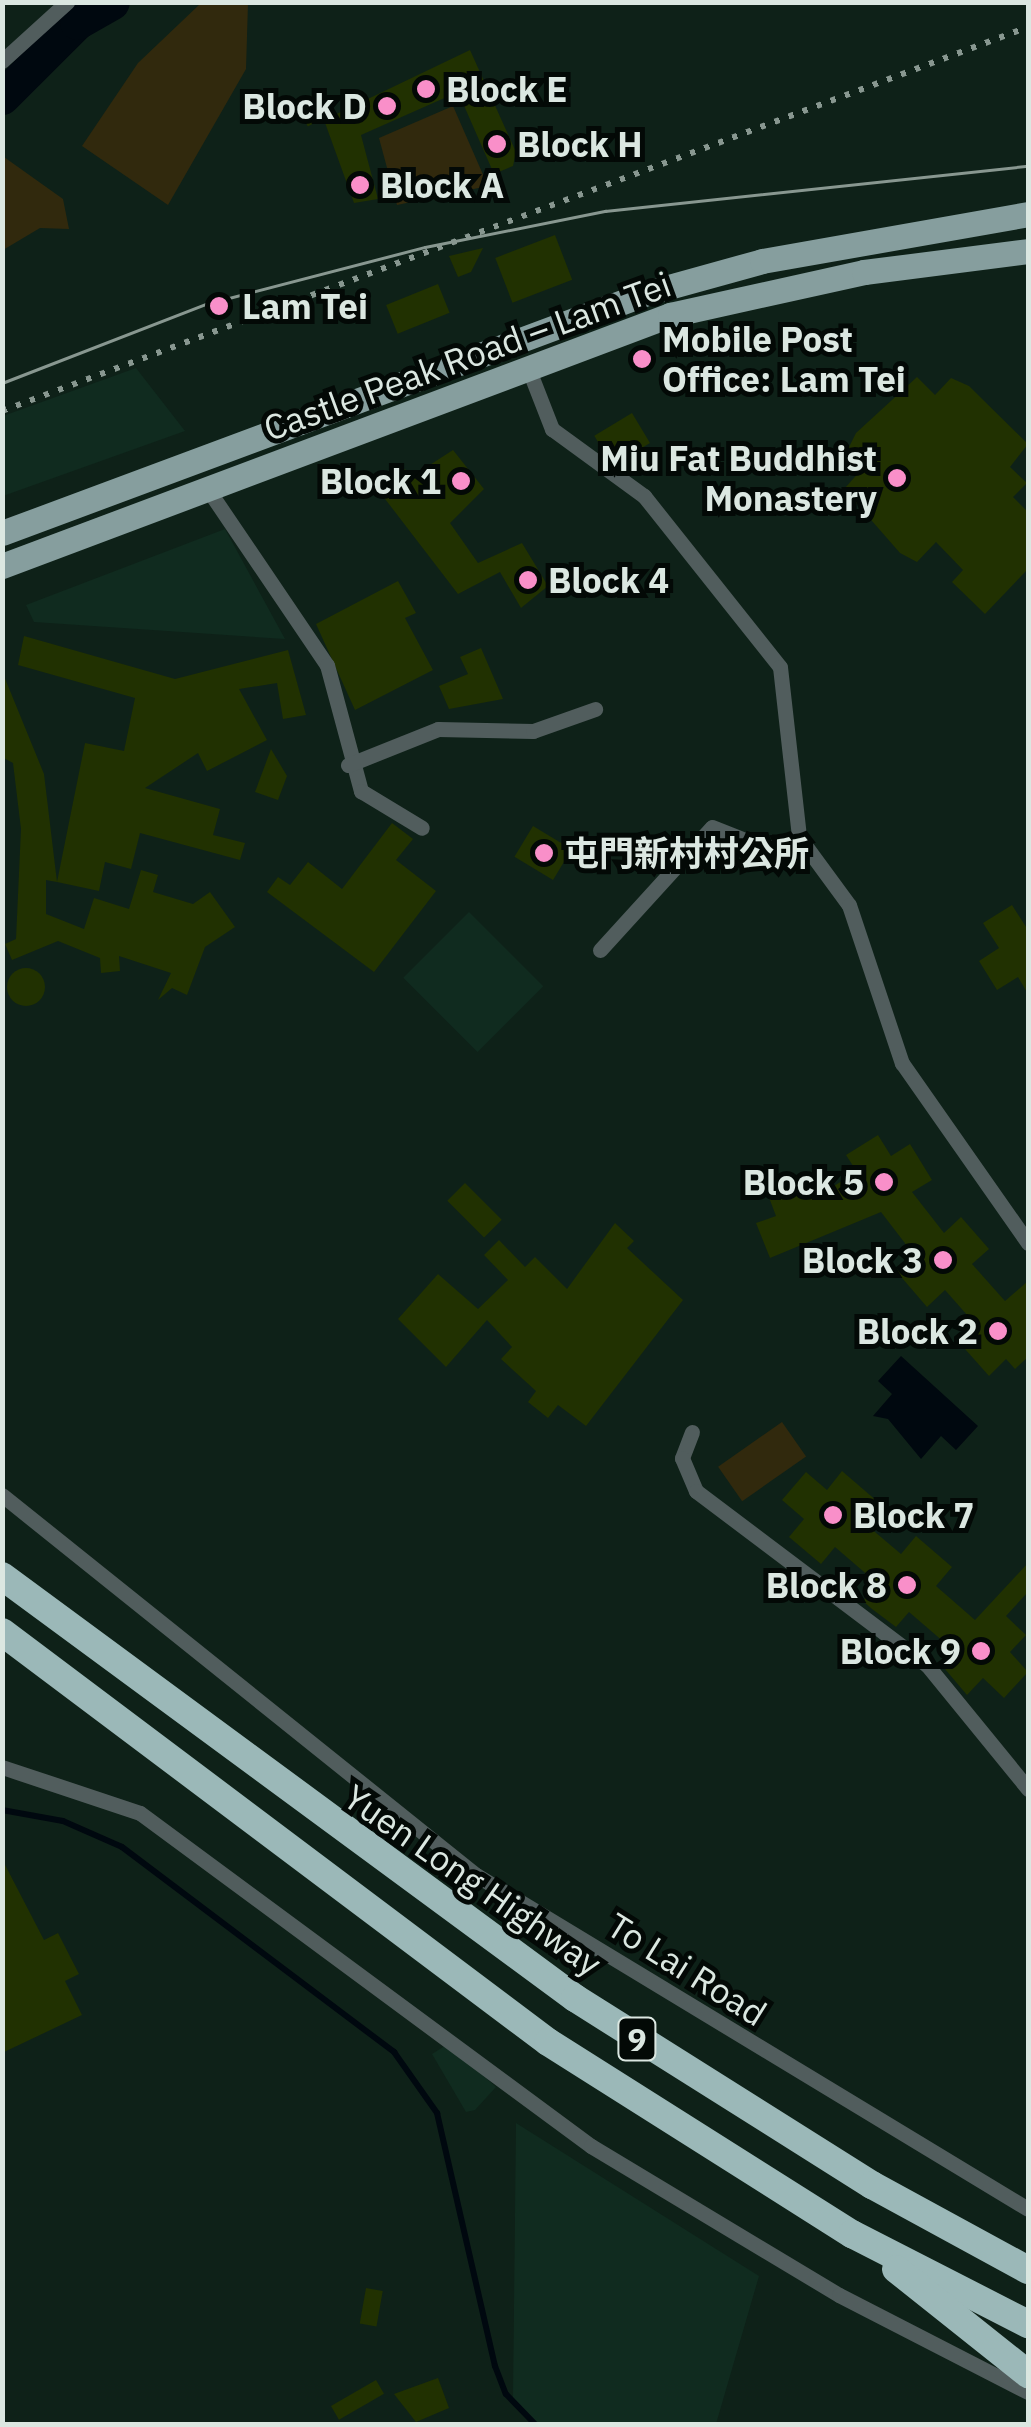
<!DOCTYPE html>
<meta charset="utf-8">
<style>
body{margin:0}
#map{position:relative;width:1031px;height:2427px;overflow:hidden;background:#0e2118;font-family:"IBM Plex Sans","Noto Sans TC",sans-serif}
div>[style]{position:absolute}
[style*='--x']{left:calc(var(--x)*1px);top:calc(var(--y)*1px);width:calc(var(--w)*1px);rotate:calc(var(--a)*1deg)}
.built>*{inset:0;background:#102b1f;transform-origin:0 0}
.green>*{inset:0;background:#31290d;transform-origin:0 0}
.water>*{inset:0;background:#00080f}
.stream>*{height:6px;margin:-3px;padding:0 3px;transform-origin:3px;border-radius:3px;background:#00080f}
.river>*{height:35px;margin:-17.5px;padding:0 17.5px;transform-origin:17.5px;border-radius:17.5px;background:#00080f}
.building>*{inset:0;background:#213101;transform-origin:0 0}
.round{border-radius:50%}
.minor>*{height:15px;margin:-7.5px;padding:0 7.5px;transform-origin:7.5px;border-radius:7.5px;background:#515d5d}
.primary>*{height:25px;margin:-12.5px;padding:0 12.5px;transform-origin:12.5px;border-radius:12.5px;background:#869e9e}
.motorway>*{height:28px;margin:-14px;padding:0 14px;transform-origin:14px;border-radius:14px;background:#9bb8b8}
.tram>*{height:2.5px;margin:-1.25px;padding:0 1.25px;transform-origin:1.25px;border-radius:1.25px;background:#889790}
.rail>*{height:6px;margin-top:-3px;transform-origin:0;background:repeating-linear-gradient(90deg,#889790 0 5px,transparent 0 15px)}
.dots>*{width:28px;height:28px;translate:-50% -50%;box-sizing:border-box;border:5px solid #030906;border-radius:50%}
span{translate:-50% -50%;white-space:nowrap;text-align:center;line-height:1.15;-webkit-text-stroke:10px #030906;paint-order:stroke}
.shield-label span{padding:2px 8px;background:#030906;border:2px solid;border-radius:8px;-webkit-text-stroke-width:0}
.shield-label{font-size:32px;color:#dbe7e1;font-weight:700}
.poi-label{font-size:35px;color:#dbe7e1;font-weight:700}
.left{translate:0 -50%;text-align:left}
.right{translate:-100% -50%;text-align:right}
.street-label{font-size:35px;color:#dbe7e1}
.frame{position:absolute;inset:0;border:5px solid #dbe7e1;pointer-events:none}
</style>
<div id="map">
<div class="built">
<i style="clip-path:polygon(136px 368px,185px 431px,3px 496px,3px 416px)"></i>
<i style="clip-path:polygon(225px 529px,285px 639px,34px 622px,26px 605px)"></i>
<i style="left:469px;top:912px;width:105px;height:93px;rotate:45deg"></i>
<i style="clip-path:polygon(448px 2044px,496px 2087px,475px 2110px,466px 2112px,432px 2054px)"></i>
<i style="clip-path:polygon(516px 2123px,759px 2276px,716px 2424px,536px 2424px,513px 2399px)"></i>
</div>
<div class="green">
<i style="clip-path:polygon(248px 3px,246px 69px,168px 205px,82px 146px,138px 63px,200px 4px)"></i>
<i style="clip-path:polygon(453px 106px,488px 186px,397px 205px,379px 138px)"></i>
<i style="clip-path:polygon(4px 157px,63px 199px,69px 229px,40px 228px,3px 250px)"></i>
<i style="left:782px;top:1422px;width:42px;height:78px;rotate:55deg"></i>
</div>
<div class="water">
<i style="clip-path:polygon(901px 1356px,978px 1426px,956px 1450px,941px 1436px,921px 1459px,888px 1419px,873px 1416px,892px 1394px,878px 1381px)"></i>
</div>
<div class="stream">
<i style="--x:2;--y:1810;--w:62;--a:10.2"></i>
<i style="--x:63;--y:1821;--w:64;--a:23.8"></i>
<i style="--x:122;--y:1847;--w:341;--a:37"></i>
<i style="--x:394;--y:2052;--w:75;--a:54.8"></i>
<i style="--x:437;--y:2113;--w:260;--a:77.1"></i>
<i style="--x:495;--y:2366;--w:30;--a:69"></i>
<i style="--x:506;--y:2394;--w:42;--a:46"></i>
</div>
<div class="river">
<i style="--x:2;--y:97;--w:106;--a:-45"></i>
<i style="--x:77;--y:22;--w:40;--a:-29.7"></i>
</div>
<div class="building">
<i style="clip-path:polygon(470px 50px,516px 152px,513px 166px,494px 174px,458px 92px,361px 135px,378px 199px,354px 203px,324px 120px)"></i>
<i style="left:322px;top:90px;width:25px;height:30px;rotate:61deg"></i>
<i style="left:555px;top:235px;width:48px;height:64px;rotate:69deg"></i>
<i style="clip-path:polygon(483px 248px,471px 272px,458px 277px,449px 256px)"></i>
<i style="left:438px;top:284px;width:31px;height:56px;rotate:68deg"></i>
<i style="clip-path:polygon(917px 377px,935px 395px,951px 378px,969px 386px,1028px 444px,1010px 467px,1027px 483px,1013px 497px,1028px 512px,1028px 569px,985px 614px,952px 582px,963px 570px,936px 542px,917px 562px,900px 553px,844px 489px,862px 469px,846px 453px,856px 433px)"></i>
<i style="left:632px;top:413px;width:35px;height:44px;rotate:59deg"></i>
<i style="clip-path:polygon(453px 450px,484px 489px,450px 523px,478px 563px,522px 543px,548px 586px,521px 608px,500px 572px,458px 594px,382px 495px,405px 469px,411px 477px)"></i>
<i style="clip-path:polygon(398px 581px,416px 613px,405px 618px,433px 670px,355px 710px,316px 624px)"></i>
<i style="clip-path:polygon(24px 636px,175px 679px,288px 650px,306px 715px,283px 719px,277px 683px,239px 689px,267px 740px,207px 771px,198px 753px,145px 788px,220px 809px,213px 835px,245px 843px,240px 860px,140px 833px,131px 869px,105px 862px,99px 891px,57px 882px,85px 743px,124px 751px,135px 698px,18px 665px)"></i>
<i style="clip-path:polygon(481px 648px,503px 699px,449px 709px,439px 686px,468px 674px,460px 657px)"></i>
<i style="clip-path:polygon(4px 676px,44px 774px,57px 882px,46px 880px,46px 914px,84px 929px,94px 898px,129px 909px,141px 870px,158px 875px,153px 892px,193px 904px,210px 892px,235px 927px,205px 947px,187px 995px,172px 988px,158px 1000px,171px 973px,119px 956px,120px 971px,101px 973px,100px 958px,58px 941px,12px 960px,5px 944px,16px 939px,21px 829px,13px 763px,2px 757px)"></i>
<i style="clip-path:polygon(271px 749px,287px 776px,278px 800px,255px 792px)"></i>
<i style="clip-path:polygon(392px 823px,413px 839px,396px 860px,436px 891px,374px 972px,267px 892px,278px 877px,290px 885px,308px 862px,342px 889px)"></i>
<i style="left:533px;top:826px;width:45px;height:36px;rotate:31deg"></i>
<i style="clip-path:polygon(1012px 905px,1028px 930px,1028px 994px,1018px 977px,997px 990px,979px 961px,999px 948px,983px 923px)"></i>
<i class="round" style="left:7px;top:968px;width:38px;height:38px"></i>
<i style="clip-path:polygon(878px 1135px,891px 1156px,910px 1144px,932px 1180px,912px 1192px,944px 1233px,961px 1217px,989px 1249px,972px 1264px,1005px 1301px,1028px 1281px,1028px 1357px,1015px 1369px,1006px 1359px,989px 1376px,957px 1340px,975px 1324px,945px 1290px,927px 1307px,896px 1271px,914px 1255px,881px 1212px,770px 1258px,756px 1223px,776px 1216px,768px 1195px,807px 1179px,814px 1198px,857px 1172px,846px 1155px)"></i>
<i style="left:465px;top:1183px;width:52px;height:25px;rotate:45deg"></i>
<i style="clip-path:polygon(615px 1223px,634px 1241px,627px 1248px,683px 1300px,586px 1426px,558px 1405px,548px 1418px,528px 1402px,536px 1391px,501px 1359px,512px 1347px,487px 1320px,446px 1367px,398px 1319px,438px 1274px,478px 1309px,508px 1280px,484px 1255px,499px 1240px,525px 1267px,535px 1257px,567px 1289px)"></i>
<i style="clip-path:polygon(842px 1471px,878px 1502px,862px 1521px,901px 1554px,916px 1536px,952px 1567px,936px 1586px,975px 1620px,1028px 1563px,1028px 1592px,1006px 1616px,1026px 1635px,1010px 1652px,1028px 1672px,1004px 1698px,983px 1678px,967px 1695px,939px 1662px,952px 1649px,909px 1612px,896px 1627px,872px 1609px,863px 1601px,878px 1584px,835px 1547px,821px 1564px,789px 1537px,804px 1519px,782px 1500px,806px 1472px,827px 1490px)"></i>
<i style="clip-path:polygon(2px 1859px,44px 1940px,58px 1933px,79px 1974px,65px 1981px,82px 2015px,2px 2053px)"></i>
<i style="left:366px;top:2288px;width:17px;height:36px;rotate:10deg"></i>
<i style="clip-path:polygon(438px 2378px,449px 2408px,416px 2422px,394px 2394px)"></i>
<i style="left:376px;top:2380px;width:16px;height:52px;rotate:60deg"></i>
</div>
<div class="minor">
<i style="--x:2;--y:61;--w:88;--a:-42.2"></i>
<i style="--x:527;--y:365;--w:69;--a:68.7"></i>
<i style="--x:552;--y:429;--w:114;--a:36.1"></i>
<i style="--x:644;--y:496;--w:218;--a:51.5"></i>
<i style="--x:780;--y:667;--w:171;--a:83.6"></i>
<i style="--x:799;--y:837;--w:84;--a:53.7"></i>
<i style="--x:849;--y:905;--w:167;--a:71.5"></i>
<i style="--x:902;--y:1063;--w:220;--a:55"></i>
<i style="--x:209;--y:491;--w:210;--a:55.9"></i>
<i style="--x:327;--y:665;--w:131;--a:74.9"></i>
<i style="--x:361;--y:791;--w:71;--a:31.2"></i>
<i style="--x:348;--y:765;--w:97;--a:-21.8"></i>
<i style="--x:438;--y:729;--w:95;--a:1.2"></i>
<i style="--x:533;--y:731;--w:66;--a:-19.5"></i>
<i style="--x:600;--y:950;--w:166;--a:-47.7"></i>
<i style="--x:712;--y:827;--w:60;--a:21.4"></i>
<i style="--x:768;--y:849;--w:33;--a:-21"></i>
<i style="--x:692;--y:1432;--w:28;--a:111"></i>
<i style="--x:682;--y:1458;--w:36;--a:67"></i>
<i style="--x:696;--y:1491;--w:289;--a:37"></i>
<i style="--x:927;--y:1665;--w:160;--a:50.8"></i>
<i style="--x:2;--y:1495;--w:608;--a:38.72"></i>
<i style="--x:476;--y:1875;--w:645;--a:31.18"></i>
<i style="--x:2;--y:1767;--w:145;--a:18.4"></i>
<i style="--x:140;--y:1813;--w:561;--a:36.44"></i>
<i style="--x:591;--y:2146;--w:289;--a:31"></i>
<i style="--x:839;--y:2295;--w:212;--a:27.2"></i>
</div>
<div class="primary">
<i style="--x:2;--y:533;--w:688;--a:-20.41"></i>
<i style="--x:647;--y:293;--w:119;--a:-15.5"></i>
<i style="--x:762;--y:261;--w:270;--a:-10"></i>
<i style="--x:2;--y:566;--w:714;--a:-20.59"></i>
<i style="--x:670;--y:315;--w:199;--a:-12.5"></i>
<i style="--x:864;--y:272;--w:165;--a:-7.3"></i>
</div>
<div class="motorway">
<i style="--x:2;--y:1576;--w:712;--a:36.37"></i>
<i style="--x:575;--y:1998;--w:351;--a:32.2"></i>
<i style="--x:872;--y:2185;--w:178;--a:28.6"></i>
<i style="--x:2;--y:1632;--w:683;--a:36.9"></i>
<i style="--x:548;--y:2042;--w:360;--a:32.3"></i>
<i style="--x:852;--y:2234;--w:198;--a:27.1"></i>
<i style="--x:896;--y:2269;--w:169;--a:38.5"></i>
</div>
<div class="tram">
<i style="--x:2;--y:383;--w:219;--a:-21.2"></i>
<i style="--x:206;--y:304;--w:226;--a:-14.6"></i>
<i style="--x:425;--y:247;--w:184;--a:-11.3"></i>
<i style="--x:605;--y:211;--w:425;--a:-6.1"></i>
</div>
<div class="rail">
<i style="--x:2;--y:411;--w:1096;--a:-20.52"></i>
</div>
<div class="dots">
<i style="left:426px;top:89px;background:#f98fc9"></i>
<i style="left:387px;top:106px;background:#f98fc9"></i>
<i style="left:497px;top:144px;background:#f98fc9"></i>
<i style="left:360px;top:185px;background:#f98fc9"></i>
<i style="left:219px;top:306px;background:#f98fc9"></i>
<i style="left:642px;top:359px;background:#f98fc9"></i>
<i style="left:897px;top:478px;background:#f98fc9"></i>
<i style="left:461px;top:481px;background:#f98fc9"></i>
<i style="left:528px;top:580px;background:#f98fc9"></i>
<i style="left:544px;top:853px;background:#f98fc9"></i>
<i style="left:884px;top:1182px;background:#f98fc9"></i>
<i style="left:943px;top:1260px;background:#f98fc9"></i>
<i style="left:998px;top:1331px;background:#f98fc9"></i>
<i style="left:833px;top:1515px;background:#f98fc9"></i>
<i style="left:907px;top:1585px;background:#f98fc9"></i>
<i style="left:981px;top:1651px;background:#f98fc9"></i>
</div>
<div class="shield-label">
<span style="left:637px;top:2039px">9</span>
</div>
<div class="poi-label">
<span class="left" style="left:446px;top:89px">Block E</span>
<span class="right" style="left:367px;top:106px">Block D</span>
<span class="left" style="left:517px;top:144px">Block H</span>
<span class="left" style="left:380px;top:185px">Block A</span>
<span class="left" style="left:242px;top:306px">Lam Tei</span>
<span class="left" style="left:662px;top:359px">Mobile Post<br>Office: Lam Tei</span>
<span class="right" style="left:877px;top:478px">Miu Fat Buddhist<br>Monastery</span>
<span class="right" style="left:441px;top:481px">Block 1</span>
<span class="left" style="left:548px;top:580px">Block 4</span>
<span class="left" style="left:564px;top:853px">屯門新村村公所</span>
<span class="right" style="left:864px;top:1182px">Block 5</span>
<span class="right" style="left:923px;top:1260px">Block 3</span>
<span class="right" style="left:978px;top:1331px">Block 2</span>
<span class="left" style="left:853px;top:1515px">Block 7</span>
<span class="right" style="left:887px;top:1585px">Block 8</span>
<span class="right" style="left:961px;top:1651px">Block 9</span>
</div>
<div class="street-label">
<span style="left:467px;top:356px;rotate:-20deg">Castle Peak Road – Lam Tei</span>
<span style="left:473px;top:1880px;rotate:35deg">Yuen Long Highway</span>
<span style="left:687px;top:1969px;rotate:32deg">To Lai Road</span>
</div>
<div class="frame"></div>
</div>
